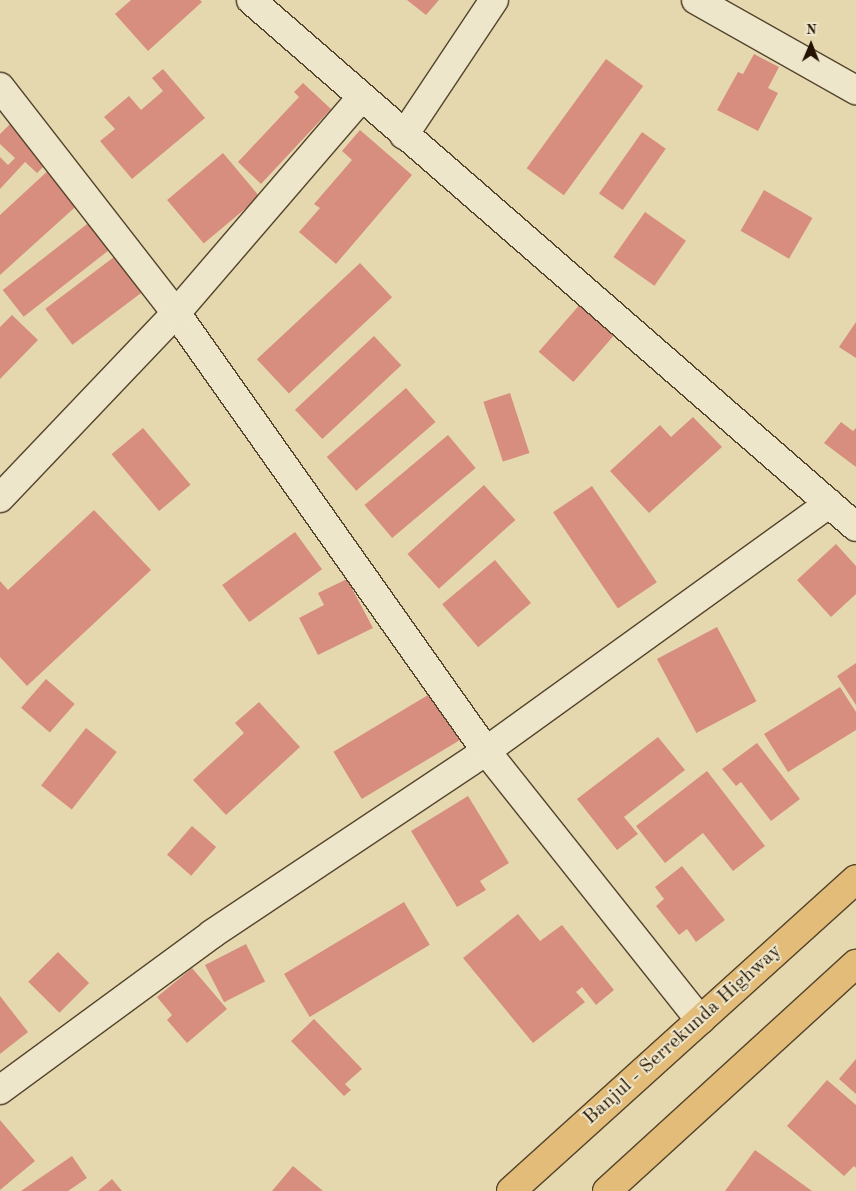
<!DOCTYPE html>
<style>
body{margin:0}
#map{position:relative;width:856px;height:1191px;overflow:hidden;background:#e5d8af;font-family:"Old Standard TT",serif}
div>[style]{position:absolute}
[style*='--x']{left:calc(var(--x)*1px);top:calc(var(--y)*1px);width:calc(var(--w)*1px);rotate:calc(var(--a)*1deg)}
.building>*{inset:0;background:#d78e7e;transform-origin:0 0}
.roads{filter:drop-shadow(1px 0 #54442c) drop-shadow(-1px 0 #54442c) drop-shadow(0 1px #54442c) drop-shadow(0 -1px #54442c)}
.street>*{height:28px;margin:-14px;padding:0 14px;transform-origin:14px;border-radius:14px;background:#eee6cb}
.secondary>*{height:28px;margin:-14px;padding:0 14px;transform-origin:14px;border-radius:14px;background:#eee6cb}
.highway>*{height:28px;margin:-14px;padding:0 14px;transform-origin:14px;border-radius:14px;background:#e2bc78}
span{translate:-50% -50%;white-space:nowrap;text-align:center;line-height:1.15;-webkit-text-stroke:4px #eee6cb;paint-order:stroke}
.street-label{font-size:20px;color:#241301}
.north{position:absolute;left:786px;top:20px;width:50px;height:50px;-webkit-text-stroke:4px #eee6cb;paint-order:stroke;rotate:1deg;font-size:14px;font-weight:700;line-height:20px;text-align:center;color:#241301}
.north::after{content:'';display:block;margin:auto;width:18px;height:22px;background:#241301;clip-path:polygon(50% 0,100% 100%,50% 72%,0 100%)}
</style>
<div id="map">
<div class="building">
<i style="clip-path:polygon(131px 0,200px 0,202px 2px,148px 51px,115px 14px)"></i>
<i style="clip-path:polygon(407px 0,439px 0,426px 15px)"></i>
<i style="clip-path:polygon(754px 54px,779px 67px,768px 88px,778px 93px,758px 131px,717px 110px,738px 72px,743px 74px)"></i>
<i style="left:606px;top:59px;width:46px;height:135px;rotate:36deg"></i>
<i style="clip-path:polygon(163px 69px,205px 118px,132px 179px,100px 141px,115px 129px,104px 117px,129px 96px,141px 110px,163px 91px,152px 78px)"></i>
<i style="clip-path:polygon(303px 83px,331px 109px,261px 184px,238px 162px,299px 97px,294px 92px)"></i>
<i style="clip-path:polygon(10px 124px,49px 161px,37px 173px,25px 162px,0 189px,0 157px,8px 165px,15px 158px,0 144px,0 134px)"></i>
<i style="clip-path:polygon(360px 130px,412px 175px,336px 264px,299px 232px,320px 208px,314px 204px,352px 160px,342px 151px)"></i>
<i style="left:642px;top:132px;width:29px;height:75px;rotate:35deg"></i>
<i style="left:223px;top:153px;width:57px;height:73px;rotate:50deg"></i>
<i style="clip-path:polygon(52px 167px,83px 200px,0 275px,0 215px)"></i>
<i style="left:764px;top:190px;width:56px;height:47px;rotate:30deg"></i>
<i style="left:645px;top:212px;width:50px;height:55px;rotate:35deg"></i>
<i style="left:91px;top:221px;width:34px;height:112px;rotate:52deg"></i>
<i style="left:122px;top:251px;width:45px;height:96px;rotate:53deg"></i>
<i style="left:360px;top:263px;width:47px;height:141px;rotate:47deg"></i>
<i style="left:582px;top:302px;width:46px;height:66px;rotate:41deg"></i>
<i style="clip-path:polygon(12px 315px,38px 340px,0 379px,0 327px)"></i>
<i style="clip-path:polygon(856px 322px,856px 358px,839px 347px)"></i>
<i style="left:374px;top:336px;width:40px;height:108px;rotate:47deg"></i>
<i style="left:406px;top:388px;width:45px;height:105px;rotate:49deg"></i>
<i style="left:510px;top:393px;width:63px;height:28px;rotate:72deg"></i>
<i style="clip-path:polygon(693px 417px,722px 447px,649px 513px,610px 471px,660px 425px,671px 437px)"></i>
<i style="clip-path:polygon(841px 422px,853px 431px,856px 428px,856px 467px,824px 443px)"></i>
<i style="left:143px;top:428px;width:74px;height:41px;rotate:50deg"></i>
<i style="left:448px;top:435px;width:43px;height:109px;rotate:50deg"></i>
<i style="left:484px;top:485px;width:47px;height:103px;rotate:48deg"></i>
<i style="left:592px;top:486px;width:116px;height:47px;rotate:56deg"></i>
<i style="clip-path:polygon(94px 510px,151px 570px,27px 686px,0 657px,0 581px,8px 590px)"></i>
<i style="left:295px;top:532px;width:46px;height:90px;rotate:54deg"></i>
<i style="clip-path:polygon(836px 544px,856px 566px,856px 594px,831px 617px,797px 580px)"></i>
<i style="left:495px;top:560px;width:56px;height:69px;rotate:50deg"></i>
<i style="clip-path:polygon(347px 579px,373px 628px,318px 655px,299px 618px,324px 605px,318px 593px)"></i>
<i style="left:717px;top:627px;width:84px;height:68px;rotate:62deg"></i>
<i style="clip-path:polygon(856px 663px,856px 705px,837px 676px)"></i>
<i style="left:46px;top:679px;width:38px;height:38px;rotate:41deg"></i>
<i style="clip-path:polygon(840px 687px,856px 712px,856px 730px,788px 772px,764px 734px)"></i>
<i style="left:438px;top:689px;width:55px;height:122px;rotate:59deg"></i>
<i style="clip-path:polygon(259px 702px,300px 747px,226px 815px,193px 780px,244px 733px,235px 723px)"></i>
<i style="left:86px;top:728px;width:39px;height:73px;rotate:38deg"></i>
<i style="clip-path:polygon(658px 737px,685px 770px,624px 817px,638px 834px,617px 850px,577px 799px)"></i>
<i style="clip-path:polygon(757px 743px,800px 799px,771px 821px,741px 782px,736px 786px,722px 769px)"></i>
<i style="clip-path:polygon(707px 771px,765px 846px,733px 871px,703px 833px,665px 863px,636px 826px)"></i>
<i style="clip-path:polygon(468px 796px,509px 863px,480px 881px,486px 890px,457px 907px,411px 831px)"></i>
<i style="left:192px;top:826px;width:32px;height:38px;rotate:41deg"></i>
<i style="clip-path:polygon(682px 866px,725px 920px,696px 942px,687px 929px,679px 935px,656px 906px,664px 899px,655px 887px)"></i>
<i style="left:404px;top:902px;width:50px;height:140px;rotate:59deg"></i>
<i style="clip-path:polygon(518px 914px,540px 941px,562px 925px,614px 990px,596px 1005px,582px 987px,576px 992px,585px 1002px,533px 1043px,463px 958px)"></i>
<i style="left:246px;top:944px;width:42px;height:46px;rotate:63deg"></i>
<i style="left:58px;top:952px;width:44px;height:42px;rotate:45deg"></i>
<i style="clip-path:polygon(192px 968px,227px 1009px,187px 1043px,167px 1020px,172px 1015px,157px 997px)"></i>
<i style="clip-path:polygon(0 996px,28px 1032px,0 1054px)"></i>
<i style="clip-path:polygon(314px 1019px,362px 1069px,345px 1084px,351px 1090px,344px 1096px,291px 1041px)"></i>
<i style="clip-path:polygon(856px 1059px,856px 1094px,839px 1079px)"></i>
<i style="clip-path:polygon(827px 1080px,856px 1105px,856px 1168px,854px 1166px,844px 1176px,787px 1126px)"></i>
<i style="clip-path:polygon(0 1120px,35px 1161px,0 1190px)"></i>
<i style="clip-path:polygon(755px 1150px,812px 1191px,725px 1191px)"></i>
<i style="clip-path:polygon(72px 1156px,87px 1178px,68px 1191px,21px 1191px)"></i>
<i style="clip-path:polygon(293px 1166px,323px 1191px,272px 1191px)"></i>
<i style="clip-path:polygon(112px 1179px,122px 1191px,98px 1191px)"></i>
</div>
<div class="roads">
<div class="street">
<i style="--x:696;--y:0;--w:184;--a:29.4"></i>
<i style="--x:0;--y:87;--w:286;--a:52.1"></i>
<i style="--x:176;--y:313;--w:537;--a:54.71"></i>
<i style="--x:486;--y:751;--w:344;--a:51.5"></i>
<i style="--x:404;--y:135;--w:162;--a:-56.3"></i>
<i style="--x:0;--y:498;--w:255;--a:-46.4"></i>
<i style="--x:176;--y:313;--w:284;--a:-49.3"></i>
<i style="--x:0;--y:1090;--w:263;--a:-36.3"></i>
<i style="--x:212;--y:934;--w:329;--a:-33.7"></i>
<i style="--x:486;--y:751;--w:423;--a:-35.8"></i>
</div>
<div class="secondary">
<i style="--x:251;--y:0;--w:802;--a:41.06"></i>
</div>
<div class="highway">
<i style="--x:511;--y:1191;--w:465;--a:-42.1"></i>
<i style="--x:607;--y:1191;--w:337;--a:-42.4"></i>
</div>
</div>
<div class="street-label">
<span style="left:683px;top:1035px;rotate:-42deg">Banjul - Serrekunda Highway</span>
</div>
<div class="north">N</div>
</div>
